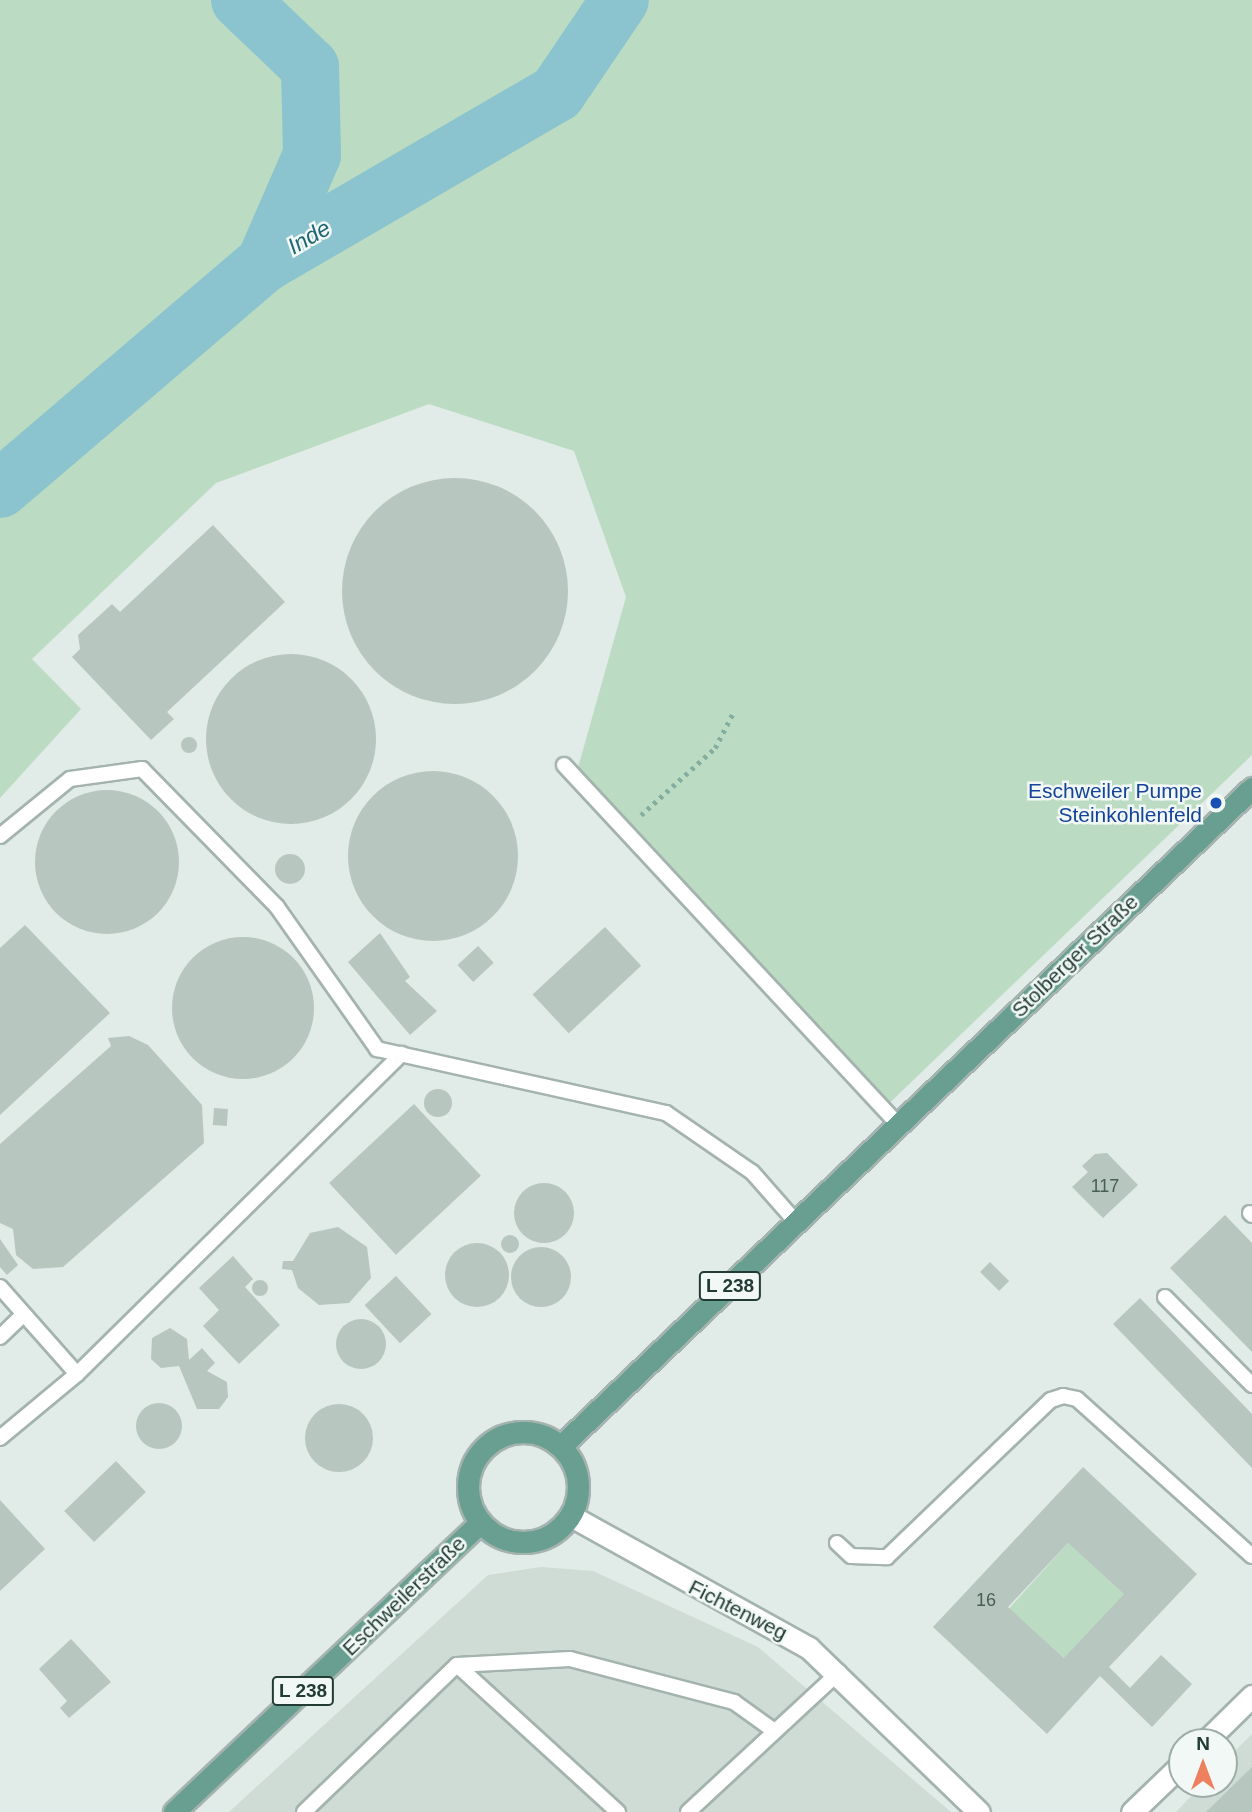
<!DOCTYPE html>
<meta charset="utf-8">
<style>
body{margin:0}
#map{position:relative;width:1252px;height:1812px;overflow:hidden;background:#e1ebe7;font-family:Arial,sans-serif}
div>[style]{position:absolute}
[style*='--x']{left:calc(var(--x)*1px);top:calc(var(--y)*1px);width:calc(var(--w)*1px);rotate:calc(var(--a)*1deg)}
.built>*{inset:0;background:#cfdbd5}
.green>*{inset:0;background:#bbdbc3;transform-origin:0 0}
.river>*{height:58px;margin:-29px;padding:0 29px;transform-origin:29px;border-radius:29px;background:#8bc4ce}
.building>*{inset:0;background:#b7c6bf;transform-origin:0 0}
.round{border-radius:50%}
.path>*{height:4.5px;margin-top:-2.25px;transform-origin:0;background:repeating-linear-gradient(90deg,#83ad9f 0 3.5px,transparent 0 8.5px)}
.roads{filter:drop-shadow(2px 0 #a4b3ae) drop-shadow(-2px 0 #a4b3ae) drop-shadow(0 2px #a4b3ae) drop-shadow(0 -2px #a4b3ae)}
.service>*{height:14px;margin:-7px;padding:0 7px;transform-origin:7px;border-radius:7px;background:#fff}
.minor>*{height:21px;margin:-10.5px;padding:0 10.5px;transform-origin:10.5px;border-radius:10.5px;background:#fff}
.primary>*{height:21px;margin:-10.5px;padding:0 10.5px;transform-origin:10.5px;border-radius:10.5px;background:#689f90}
.primary>.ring{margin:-10.5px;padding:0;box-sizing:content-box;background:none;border:21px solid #689f90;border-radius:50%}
.dots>*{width:19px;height:19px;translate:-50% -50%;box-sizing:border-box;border:4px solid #f1f8f5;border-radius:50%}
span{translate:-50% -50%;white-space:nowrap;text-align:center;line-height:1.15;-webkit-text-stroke:5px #f1f8f5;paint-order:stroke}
.number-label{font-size:18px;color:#475e57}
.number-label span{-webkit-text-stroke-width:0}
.shield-label span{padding:2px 5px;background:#f1f8f5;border:2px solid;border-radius:5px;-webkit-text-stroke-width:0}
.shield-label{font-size:19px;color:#223b34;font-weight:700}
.transit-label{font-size:21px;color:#164399}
.right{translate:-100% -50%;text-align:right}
.street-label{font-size:21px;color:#223b34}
.water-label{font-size:23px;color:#1f6774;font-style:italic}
.north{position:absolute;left:1168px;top:1728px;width:70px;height:70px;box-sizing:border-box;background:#f1f8f5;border:2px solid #9eaca8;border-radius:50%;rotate:0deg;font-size:19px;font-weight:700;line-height:28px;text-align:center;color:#223b34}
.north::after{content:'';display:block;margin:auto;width:24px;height:32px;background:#ec805f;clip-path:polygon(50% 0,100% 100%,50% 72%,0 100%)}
</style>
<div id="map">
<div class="built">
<i style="clip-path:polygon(541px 1567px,593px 1571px,758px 1647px,951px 1812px,229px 1812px,488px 1575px)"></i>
<i style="clip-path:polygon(1252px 1734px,1252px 1812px,1176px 1812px,1203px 1784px,1224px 1784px,1224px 1762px)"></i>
</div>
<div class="green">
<i style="clip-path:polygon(0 0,1252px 0,1252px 755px,878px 1114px,574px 782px,626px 597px,574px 451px,429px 404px,216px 483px,32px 659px,81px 709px,0 798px)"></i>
<i style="left:1068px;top:1543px;width:76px;height:88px;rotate:42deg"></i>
</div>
<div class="river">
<i style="--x:240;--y:0;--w:97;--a:43.7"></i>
<i style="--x:310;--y:67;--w:88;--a:88.7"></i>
<i style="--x:312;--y:155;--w:118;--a:113.5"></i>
<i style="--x:0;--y:489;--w:348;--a:-40.5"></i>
<i style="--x:265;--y:263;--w:338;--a:-30.2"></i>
<i style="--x:557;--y:93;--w:112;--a:-55.9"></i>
</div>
<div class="building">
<i class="round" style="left:342px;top:478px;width:226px;height:226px"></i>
<i style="clip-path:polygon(213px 525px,285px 602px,167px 712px,174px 719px,151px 740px,72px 657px,80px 649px,78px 635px,112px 604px,120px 612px)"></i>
<i class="round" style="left:206px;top:654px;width:170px;height:170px"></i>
<i class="round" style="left:181px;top:737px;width:16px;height:16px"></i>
<i class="round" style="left:348px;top:771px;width:170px;height:170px"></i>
<i class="round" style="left:35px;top:790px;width:144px;height:144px"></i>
<i class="round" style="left:275px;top:854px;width:30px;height:30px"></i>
<i style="clip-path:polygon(25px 925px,110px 1013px,0 1115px,0 948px)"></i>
<i style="left:605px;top:927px;width:53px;height:99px;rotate:47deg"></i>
<i style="clip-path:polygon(380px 933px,410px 977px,405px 981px,437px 1011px,410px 1035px,348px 962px)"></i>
<i class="round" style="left:172px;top:937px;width:142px;height:142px"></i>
<i style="left:478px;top:946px;width:23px;height:28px;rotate:47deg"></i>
<i style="clip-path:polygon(129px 1036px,148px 1045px,202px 1105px,204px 1143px,63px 1267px,33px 1269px,16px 1255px,13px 1229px,0 1223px,0 1144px,111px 1046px,108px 1038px)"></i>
<i class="round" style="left:424px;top:1089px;width:28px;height:28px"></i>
<i style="left:414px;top:1104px;width:98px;height:116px;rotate:47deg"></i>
<i style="left:214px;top:1108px;width:14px;height:17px;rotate:4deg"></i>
<i style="clip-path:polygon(1107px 1153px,1138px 1185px,1103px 1218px,1072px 1187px,1088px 1172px,1082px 1166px,1095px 1154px)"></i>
<i class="round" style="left:514px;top:1183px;width:60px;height:60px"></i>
<i style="clip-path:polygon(1225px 1215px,1252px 1243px,1252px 1352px,1170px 1268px)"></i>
<i style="clip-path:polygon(338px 1227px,367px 1247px,371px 1278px,349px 1303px,319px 1305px,298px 1288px,292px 1270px,282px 1269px,283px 1261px,293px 1261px,310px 1233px)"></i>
<i class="round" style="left:501px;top:1235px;width:18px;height:18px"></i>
<i style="clip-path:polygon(0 1239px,18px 1265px,7px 1275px,0 1267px)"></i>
<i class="round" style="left:445px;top:1243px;width:64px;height:64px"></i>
<i class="round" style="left:511px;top:1247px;width:60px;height:60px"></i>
<i style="clip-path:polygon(233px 1256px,253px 1279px,245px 1287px,280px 1325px,239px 1364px,203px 1326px,219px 1310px,199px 1288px)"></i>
<i style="left:990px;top:1262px;width:27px;height:14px;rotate:45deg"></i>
<i style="left:396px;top:1276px;width:52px;height:43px;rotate:47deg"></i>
<i class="round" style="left:252px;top:1280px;width:16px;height:16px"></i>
<i style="clip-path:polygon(1140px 1298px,1252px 1414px,1252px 1468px,1113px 1324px)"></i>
<i class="round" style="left:336px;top:1319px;width:50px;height:50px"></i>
<i style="clip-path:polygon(170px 1328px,187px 1339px,189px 1360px,202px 1348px,215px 1363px,207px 1371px,227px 1382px,228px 1397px,219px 1409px,197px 1409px,179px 1366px,161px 1368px,151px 1359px,152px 1338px)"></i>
<i class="round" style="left:136px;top:1403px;width:46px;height:46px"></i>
<i class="round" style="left:305px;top:1404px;width:68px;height:68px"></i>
<i style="left:116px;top:1461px;width:43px;height:72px;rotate:46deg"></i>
<i style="clip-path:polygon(evenodd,1083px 1467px,1197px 1574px,1109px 1667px,1130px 1688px,1161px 1655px,1192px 1684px,1152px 1727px,1100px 1676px,1047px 1734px,933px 1627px,1083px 1467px,1068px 1543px,1124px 1594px,1064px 1658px,1008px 1607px,1068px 1543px)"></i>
<i style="clip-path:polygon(0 1500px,45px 1549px,0 1591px)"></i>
<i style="clip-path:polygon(71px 1639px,111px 1682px,69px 1718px,60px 1708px,67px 1701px,39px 1669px)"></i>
<i style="clip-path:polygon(1252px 1767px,1252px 1812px,1206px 1812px)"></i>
</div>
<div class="path">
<i style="--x:641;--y:815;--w:100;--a:-42.2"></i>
<i style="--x:715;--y:748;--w:42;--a:-62.8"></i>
</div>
<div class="roads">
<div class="service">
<i style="--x:564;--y:765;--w:491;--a:47.1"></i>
<i style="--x:0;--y:836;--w:90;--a:-39.2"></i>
<i style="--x:70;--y:779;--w:73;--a:-7.9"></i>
<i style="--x:142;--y:769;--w:193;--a:45.6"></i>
<i style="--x:277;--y:907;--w:174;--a:54.8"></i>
<i style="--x:377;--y:1049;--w:296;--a:12.5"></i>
<i style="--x:666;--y:1113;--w:104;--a:34.5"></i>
<i style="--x:752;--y:1172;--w:68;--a:48.6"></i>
<i style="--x:1250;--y:1213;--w:3;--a:45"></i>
<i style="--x:0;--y:1287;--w:116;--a:48.5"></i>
<i style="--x:77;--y:1374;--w:100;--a:140.3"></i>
<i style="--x:1165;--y:1297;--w:124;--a:45.3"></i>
<i style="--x:0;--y:1337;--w:29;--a:-44"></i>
<i style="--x:77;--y:1374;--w:456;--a:-44.6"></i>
<i style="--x:837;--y:1543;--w:19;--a:43"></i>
<i style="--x:851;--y:1556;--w:36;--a:2"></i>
<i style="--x:887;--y:1557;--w:227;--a:-43.8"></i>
<i style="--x:1051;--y:1400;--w:13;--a:-18"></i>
<i style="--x:1063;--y:1396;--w:14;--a:12"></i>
<i style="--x:1077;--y:1399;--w:235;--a:41.9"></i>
<i style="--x:457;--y:1665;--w:218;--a:42.4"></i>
<i style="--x:304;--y:1812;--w:212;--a:-43.9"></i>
<i style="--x:457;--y:1665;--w:113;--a:-3"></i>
<i style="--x:570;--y:1659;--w:170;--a:14.7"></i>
<i style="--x:734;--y:1702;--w:48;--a:35.7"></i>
<i style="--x:688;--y:1812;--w:206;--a:-42.8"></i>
</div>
<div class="minor">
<i style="--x:571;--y:1516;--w:272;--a:29"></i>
<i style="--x:809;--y:1648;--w:236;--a:44"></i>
<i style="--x:1205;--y:1742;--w:66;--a:-44.4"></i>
<i style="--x:1132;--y:1812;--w:69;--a:-43.8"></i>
</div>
<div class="primary">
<i class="ring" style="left:468px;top:1432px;width:89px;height:89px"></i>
<i style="--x:561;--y:1446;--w:954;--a:-43.6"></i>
<i style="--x:174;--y:1812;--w:421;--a:-43.4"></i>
</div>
</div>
<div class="dots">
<i style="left:1216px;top:803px;background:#1a4fb4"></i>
</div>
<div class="number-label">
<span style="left:1105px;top:1186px">117</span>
<span style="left:986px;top:1600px">16</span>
</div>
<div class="shield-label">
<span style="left:730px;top:1286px">L 238</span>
<span style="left:303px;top:1691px">L 238</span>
</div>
<div class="transit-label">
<span class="right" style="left:1202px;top:803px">Eschweiler Pumpe<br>Steinkohlenfeld</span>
</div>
<div class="street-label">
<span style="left:1075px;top:956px;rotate:-44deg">Stolberger Straße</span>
<span style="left:404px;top:1596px;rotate:-44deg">Eschweilerstraße</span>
<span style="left:738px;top:1610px;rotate:27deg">Fichtenweg</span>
</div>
<div class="water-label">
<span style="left:309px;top:237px;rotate:-30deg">Inde</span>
</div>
<div class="north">N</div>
</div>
